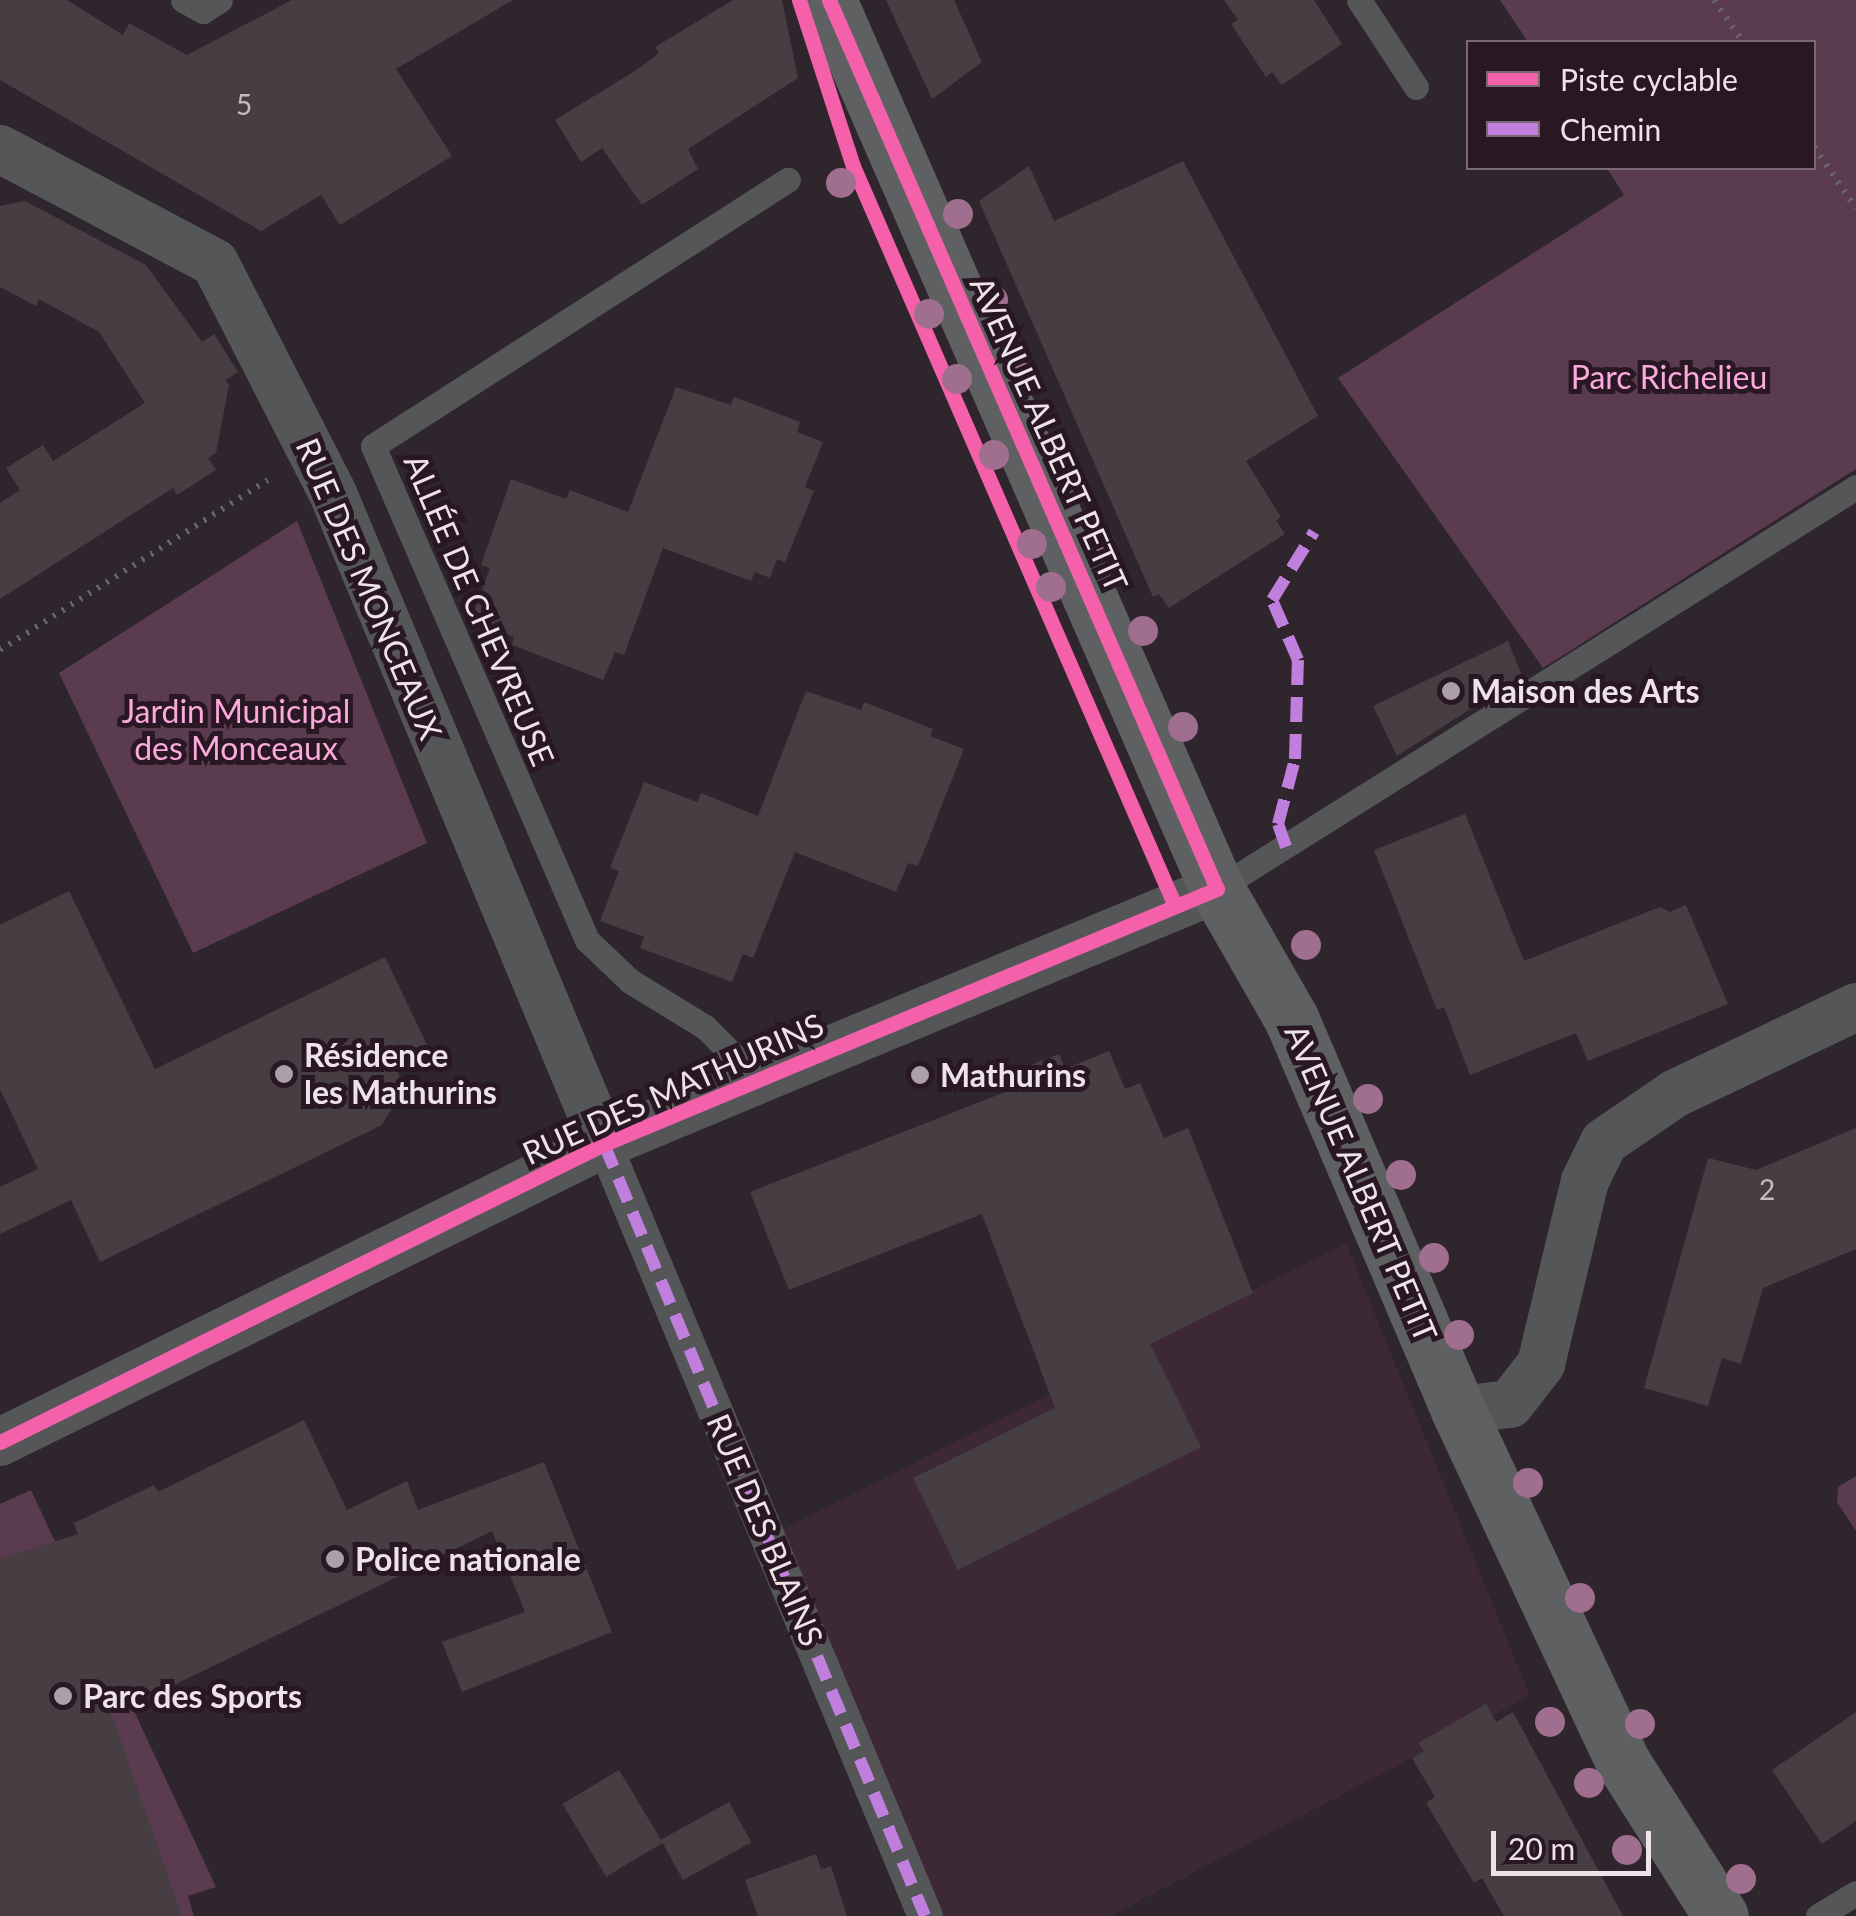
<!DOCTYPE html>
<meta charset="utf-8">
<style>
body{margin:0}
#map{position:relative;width:1856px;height:1916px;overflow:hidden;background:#2f252c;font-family:Lato,sans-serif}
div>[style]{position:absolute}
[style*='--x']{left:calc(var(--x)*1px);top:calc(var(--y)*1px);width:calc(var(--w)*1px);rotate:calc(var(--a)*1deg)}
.built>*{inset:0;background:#3d2836}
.green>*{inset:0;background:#5b3b4f}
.building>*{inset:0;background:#473e44;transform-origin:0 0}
.path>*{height:6px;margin-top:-3px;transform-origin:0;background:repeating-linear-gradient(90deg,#676668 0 2.5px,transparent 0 10.5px)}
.service>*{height:25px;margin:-12.5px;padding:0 12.5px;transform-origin:12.5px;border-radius:12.5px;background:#545657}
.pedestrian>*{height:35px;margin:-17.5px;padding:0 17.5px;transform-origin:17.5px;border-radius:17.5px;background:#545657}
.minor>*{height:48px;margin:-24px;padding:0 24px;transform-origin:24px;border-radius:24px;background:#545657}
.secondary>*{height:55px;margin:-27.5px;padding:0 27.5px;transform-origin:27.5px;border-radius:27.5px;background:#5e6062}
.quiet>*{height:12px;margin-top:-6px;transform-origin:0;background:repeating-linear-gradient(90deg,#c07fdc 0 25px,transparent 0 37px)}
.cycleway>*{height:15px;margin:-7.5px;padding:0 7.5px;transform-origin:7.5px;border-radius:7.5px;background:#f560ab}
.trees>*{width:30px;height:30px;margin:-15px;border-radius:50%;background:#a06e8e}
.dots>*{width:28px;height:28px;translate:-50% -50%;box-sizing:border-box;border:5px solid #291823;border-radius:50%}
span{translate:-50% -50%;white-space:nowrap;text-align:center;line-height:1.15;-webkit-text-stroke:10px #291823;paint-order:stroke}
.number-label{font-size:28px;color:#c5bac0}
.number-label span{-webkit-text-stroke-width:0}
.park-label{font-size:32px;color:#fcaade}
.street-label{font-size:32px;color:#efe3ea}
.poi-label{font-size:32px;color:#efe3ea;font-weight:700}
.left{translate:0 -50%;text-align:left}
.legend{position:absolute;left:1466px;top:40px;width:350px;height:130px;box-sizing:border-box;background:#291823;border:2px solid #786973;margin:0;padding:12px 18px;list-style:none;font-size:30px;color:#efe3ea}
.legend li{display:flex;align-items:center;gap:20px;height:50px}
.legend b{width:50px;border:2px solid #786973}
.scale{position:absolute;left:1491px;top:1831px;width:160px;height:45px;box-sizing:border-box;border:5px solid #efe3ea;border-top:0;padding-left:12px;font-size:30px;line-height:35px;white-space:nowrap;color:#efe3ea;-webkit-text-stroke:8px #291823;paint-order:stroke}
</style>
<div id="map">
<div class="built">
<i style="clip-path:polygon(1346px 1243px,1530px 1696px,1111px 1916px,943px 1916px,782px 1530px)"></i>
</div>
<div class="green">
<i style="clip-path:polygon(1500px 0,1856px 0,1856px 469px,1543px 668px,1338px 378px,1624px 195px,1607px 168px,1814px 168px,1814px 42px,1528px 42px)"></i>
<i style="clip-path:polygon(297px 521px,427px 843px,193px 953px,59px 673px)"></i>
<i style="clip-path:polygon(1856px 1476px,1856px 1531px,1837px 1502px,1838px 1487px)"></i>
<i style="clip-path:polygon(31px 1490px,216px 1887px,188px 1896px,194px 1916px,0 1916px,0 1504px)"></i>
</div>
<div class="building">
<i style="clip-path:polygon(0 0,67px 0,123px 35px,129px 23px,187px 55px,292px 0,513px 0,396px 69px,452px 156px,340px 225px,321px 195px,261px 231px,0 80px)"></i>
<i style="clip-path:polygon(733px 0,782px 0,798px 78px,688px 149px,698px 169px,642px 205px,602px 148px,581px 162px,555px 120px,635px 71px,659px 53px,655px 47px)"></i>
<i style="clip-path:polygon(886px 0,954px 0,982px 62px,932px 99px)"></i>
<i style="clip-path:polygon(1224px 0,1314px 0,1342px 44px,1282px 85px,1272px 72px,1266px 77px,1231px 24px,1238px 20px)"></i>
<i style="clip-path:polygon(1183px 161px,1318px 416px,1246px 461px,1281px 517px,1276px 520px,1285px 534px,1169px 608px,1159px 594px,1153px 597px,979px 201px,1029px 166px,1054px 221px)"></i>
<i style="clip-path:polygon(25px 201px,146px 265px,202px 342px,214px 334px,238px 372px,226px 380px,229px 385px,216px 453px,208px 458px,216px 470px,177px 495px,173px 488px,0 599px,0 503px,20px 490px,6px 468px,43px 445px,53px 461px,145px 403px,99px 332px,39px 299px,36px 306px,0 287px,0 206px)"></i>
<i style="clip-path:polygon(676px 387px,731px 405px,734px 397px,800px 422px,797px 432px,823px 442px,805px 487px,814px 491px,785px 562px,777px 559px,770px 578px,755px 572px,751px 581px,663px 548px,624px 655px,615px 652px,603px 680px,512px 645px,514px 637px,471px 620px,490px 568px,481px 565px,511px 479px,566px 499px,570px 490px,628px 512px)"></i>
<i style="clip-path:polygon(1508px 641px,1522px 676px,1397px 756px,1373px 706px)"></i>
<i style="clip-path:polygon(806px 691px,861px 710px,864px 702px,933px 729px,930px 736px,964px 749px,918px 866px,908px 863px,896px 892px,795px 852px,753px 958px,743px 954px,732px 982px,640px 948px,644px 937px,600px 921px,619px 871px,610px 868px,644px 782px,697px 802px,701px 793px,758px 816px)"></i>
<i style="clip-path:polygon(1465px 814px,1524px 961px,1660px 907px,1670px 912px,1686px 905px,1728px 1004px,1588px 1061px,1576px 1033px,1470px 1075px,1444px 1007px,1437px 1010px,1374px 850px)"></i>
<i style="clip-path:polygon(69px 891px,155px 1069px,385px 957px,431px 1053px,397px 1070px,404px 1088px,382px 1125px,100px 1262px,71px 1200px,0 1234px,0 1187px,38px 1169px,0 1089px,0 925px)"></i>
<i style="clip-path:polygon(1109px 1051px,1125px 1089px,1140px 1083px,1164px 1138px,1188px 1128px,1253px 1293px,1150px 1344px,1201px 1447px,958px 1570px,913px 1478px,1055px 1408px,982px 1214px,789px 1290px,750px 1192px,1018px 1087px,1013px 1072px,1059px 1054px,1065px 1069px)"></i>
<i style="clip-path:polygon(1856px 1128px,1856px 1249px,1763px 1288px,1741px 1364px,1722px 1358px,1708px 1406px,1644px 1388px,1708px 1158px,1756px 1170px)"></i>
<i style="clip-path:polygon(304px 1420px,347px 1510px,407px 1481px,418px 1510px,544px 1462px,612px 1632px,462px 1692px,442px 1642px,525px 1612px,492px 1531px,112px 1715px,182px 1916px,0 1916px,0 1559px,78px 1534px,74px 1523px,154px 1485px,158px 1492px)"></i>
<i style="clip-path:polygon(1486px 1704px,1496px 1722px,1513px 1712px,1623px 1916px,1504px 1916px,1482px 1878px,1474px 1883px,1426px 1803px,1435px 1797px,1412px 1758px,1424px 1751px,1418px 1743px)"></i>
<i style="clip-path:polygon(1856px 1712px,1856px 1821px,1822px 1844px,1772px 1770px)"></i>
<i style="left:619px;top:1770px;width:85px;height:66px;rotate:59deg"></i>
<i style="left:729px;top:1802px;width:46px;height:78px;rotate:61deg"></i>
<i style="clip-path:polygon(816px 1854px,821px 1869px,831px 1866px,847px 1916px,758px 1916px,745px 1880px)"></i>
</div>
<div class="path">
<i style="--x:1714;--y:0;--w:51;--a:55.4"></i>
<i style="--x:1814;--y:147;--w:74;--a:55.5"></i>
<i style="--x:0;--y:650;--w:317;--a:-32.4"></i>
</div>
<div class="service">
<i style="--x:183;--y:0;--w:23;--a:29"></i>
<i style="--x:203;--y:11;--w:20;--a:-33"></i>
<i style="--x:1359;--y:0;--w:104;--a:56.8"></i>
<i style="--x:1217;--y:889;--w:755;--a:-32.17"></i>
<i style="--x:747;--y:1085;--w:33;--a:-115"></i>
<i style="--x:733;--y:1055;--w:40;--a:-135"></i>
<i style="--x:705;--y:1027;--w:88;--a:-148.5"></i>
<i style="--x:630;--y:981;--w:59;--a:-136.4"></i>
<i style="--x:587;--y:940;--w:538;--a:-113.42"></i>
<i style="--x:373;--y:446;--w:493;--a:-32.7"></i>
<i style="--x:1818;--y:1916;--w:44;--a:-31.2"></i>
</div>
<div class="pedestrian">
<i style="--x:604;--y:1144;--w:836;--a:67.42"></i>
</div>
<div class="minor">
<i style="--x:0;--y:149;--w:243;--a:27.9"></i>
<i style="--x:215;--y:263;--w:262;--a:62.9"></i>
<i style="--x:334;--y:496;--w:702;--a:67.38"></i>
<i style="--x:1458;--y:1410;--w:52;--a:-6.6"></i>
<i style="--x:1510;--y:1404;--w:51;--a:-52.2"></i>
<i style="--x:1541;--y:1364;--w:188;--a:-76.5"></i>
<i style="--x:1585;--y:1181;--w:43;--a:-64"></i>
<i style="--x:1604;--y:1142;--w:85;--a:-34.4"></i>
<i style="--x:1674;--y:1094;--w:202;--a:-25.5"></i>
<i style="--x:0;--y:1442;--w:674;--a:-26.26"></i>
<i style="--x:604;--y:1144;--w:664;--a:-22.59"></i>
</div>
<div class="secondary">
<i style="--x:829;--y:0;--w:970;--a:66.42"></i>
<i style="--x:1217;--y:889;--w:149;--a:60.2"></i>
<i style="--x:1291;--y:1018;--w:426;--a:66.9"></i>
<i style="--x:1458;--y:1410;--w:391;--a:64.9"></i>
<i style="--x:1624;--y:1764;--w:180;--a:57.5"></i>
</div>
<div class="quiet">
<i style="--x:1286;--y:847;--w:24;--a:-109"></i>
<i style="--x:1278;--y:824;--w:67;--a:-75.3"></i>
<i style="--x:1295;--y:759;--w:99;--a:-88.3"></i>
<i style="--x:1298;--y:660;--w:65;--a:-113.4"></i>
<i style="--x:1272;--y:600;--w:80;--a:-58.3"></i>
<i style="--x:604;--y:1144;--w:836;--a:67.42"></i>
</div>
<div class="cycleway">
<i style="--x:799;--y:0;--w:175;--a:72"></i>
<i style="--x:853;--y:166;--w:807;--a:66.48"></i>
<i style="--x:0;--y:1442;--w:674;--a:-26.26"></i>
<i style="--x:604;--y:1144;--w:664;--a:-22.59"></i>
<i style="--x:1217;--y:889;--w:970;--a:-113.58"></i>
</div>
<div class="trees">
<i style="left:841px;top:183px"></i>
<i style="left:958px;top:214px"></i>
<i style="left:993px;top:300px"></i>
<i style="left:929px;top:314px"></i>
<i style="left:1024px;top:378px"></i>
<i style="left:957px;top:379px"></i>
<i style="left:994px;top:455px"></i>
<i style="left:1067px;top:473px"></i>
<i style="left:1032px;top:544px"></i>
<i style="left:1100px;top:544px"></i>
<i style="left:1051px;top:587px"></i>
<i style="left:1143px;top:631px"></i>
<i style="left:1183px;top:727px"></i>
<i style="left:1306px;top:945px"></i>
<i style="left:1368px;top:1099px"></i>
<i style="left:1401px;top:1175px"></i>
<i style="left:1434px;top:1258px"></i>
<i style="left:1459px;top:1335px"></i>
<i style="left:1528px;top:1483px"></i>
<i style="left:1580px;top:1598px"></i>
<i style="left:1550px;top:1722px"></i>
<i style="left:1640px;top:1724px"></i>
<i style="left:1589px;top:1783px"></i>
<i style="left:1627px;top:1850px"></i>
<i style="left:1741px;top:1879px"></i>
</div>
<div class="dots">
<i style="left:1451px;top:691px;background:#aca0a8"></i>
<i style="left:284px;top:1074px;background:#aca0a8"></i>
<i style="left:920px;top:1075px;background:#aca0a8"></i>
<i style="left:335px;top:1559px;background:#aca0a8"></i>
<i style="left:63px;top:1696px;background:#aca0a8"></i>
</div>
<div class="number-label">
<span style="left:244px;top:104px">5</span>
<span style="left:1767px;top:1189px">2</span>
</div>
<div class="park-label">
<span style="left:1669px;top:377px">Parc Richelieu</span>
<span style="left:236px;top:730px">Jardin Municipal<br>des Monceaux</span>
</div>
<div class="street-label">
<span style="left:1049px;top:434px;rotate:66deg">AVENUE ALBERT PETIT</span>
<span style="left:369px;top:589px;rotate:67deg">RUE DES MONCEAUX</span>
<span style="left:479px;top:610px;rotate:67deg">ALLÉE DE CHEVREUSE</span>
<span style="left:673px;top:1089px;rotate:-24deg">RUE DES MATHURINS</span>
<span style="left:1361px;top:1183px;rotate:67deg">AVENUE ALBERT PETIT</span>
<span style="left:765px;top:1530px;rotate:67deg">RUE DES BLAINS</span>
</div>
<div class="poi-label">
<span class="left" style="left:1471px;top:691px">Maison des Arts</span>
<span class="left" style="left:304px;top:1074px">Résidence<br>les Mathurins</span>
<span class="left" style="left:940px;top:1075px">Mathurins</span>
<span class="left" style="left:355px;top:1559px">Police nationale</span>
<span class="left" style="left:83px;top:1696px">Parc des Sports</span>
</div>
<ul class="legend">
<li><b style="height:12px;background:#f560ab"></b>Piste cyclable</li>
<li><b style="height:12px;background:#c07fdc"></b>Chemin</li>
</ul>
<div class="scale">20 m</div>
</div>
